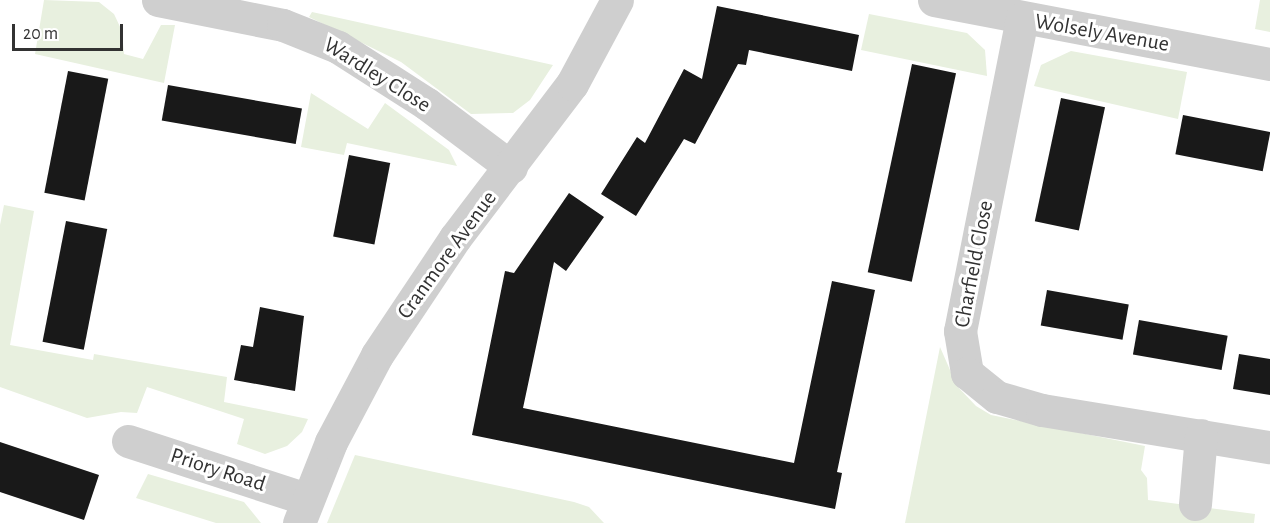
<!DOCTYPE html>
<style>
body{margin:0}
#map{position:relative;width:1270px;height:523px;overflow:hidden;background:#fff;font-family:"Alegreya Sans",sans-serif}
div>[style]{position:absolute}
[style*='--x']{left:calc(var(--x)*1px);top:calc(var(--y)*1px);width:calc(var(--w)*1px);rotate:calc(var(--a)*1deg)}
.green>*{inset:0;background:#e8f0df}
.building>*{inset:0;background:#191919;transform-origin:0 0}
.minor>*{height:33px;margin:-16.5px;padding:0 16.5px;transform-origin:16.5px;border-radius:16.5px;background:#cfcfcf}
span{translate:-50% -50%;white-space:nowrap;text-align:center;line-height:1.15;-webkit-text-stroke:6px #fff;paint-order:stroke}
.street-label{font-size:22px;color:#323232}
.scale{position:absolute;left:12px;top:24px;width:111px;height:27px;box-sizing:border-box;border:3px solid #323232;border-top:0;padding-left:8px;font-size:18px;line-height:21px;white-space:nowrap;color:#323232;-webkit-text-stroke:4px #fff;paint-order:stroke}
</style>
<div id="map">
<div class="green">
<i style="clip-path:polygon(44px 0,99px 2px,114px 14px,122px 31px,124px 54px,143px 59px,161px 25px,175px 25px,164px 83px,35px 54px)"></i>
<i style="clip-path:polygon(1260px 0,1270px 0,1270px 32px,1255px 29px)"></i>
<i style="clip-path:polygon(312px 12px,553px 65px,530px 100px,513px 113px,471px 114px,401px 62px,309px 17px)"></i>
<i style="clip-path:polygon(869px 14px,967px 33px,985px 50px,987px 76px,861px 50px)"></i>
<i style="clip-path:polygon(1071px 51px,1187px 72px,1178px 119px,1034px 86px,1041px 65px)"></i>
<i style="clip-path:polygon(311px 93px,368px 129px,385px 103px,449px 150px,457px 166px,347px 143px,344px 155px,301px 147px)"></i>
<i style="clip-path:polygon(4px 205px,34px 211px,10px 345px,93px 360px,94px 354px,227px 377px,224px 402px,308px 419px,302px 432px,287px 446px,265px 454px,237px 444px,244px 419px,147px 387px,137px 413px,121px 412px,87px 418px,0 387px,0 225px)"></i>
<i style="clip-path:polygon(940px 347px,957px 386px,976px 406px,991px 415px,1145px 446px,1141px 470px,1147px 478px,1148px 500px,1255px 514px,1254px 523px,905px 523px)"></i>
<i style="clip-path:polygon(355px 455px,574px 502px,589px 507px,604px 523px,327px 523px)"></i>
<i style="clip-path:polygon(148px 474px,244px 502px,261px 523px,216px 523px,136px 498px)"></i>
</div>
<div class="building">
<i style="clip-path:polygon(717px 6px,859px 35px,852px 71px,749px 50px,746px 65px,738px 64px,695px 144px,684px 139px,636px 216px,601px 194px,637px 137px,645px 143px,684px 69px,702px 79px)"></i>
<i style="left:912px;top:64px;width:45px;height:213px;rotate:12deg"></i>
<i style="left:68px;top:71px;width:41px;height:124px;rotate:11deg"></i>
<i style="left:168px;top:85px;width:136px;height:36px;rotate:10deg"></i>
<i style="left:1061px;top:98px;width:45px;height:126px;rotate:12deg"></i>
<i style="left:1183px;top:115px;width:89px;height:40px;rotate:11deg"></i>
<i style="left:349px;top:155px;width:42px;height:83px;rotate:11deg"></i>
<i style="clip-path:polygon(569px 193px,604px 217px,566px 271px,554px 262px,523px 408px,794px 463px,832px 281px,875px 290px,837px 472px,842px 473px,835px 509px,472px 435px,505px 271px,514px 273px)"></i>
<i style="left:66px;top:221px;width:42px;height:123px;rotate:11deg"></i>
<i style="left:1047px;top:290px;width:83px;height:36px;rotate:10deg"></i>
<i style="clip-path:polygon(260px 307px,304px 316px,295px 391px,234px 380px,241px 345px,253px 347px)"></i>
<i style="left:1139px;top:320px;width:90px;height:35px;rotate:10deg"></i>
<i style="clip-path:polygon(1239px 354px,1270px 359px,1270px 395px,1233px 389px)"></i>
<i style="clip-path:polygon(0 442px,99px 475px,84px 520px,0 492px)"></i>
</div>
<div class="minor">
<i style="--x:158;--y:0;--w:127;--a:11.3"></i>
<i style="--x:283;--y:25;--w:59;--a:21.8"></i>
<i style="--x:338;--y:47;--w:106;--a:32.6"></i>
<i style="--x:427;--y:104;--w:105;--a:36.9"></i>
<i style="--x:934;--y:0;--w:342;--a:10.8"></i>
<i style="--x:1022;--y:18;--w:319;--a:101.2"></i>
<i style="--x:960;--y:331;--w:43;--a:80.5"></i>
<i style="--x:967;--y:373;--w:38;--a:39"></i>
<i style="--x:997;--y:397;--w:47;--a:16.1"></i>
<i style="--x:1042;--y:410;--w:230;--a:9.3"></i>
<i style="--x:128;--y:441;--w:188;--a:18"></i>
<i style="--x:1195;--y:504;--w:69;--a:-85"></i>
<i style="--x:299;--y:523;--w:87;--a:-68.4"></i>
<i style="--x:331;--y:442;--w:98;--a:-62.1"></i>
<i style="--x:377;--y:355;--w:141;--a:-56.3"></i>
<i style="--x:455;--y:238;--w:193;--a:-52.8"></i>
<i style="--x:572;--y:84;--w:95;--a:-61.8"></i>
</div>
<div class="street-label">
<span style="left:1102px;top:33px;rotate:10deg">Wolsely Avenue</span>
<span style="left:377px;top:75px;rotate:32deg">Wardley Close</span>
<span style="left:447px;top:255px;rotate:-54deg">Cranmore Avenue</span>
<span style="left:974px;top:264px;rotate:-79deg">Charfield Close</span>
<span style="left:218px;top:470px;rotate:18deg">Priory Road</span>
</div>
<div class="scale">20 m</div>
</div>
